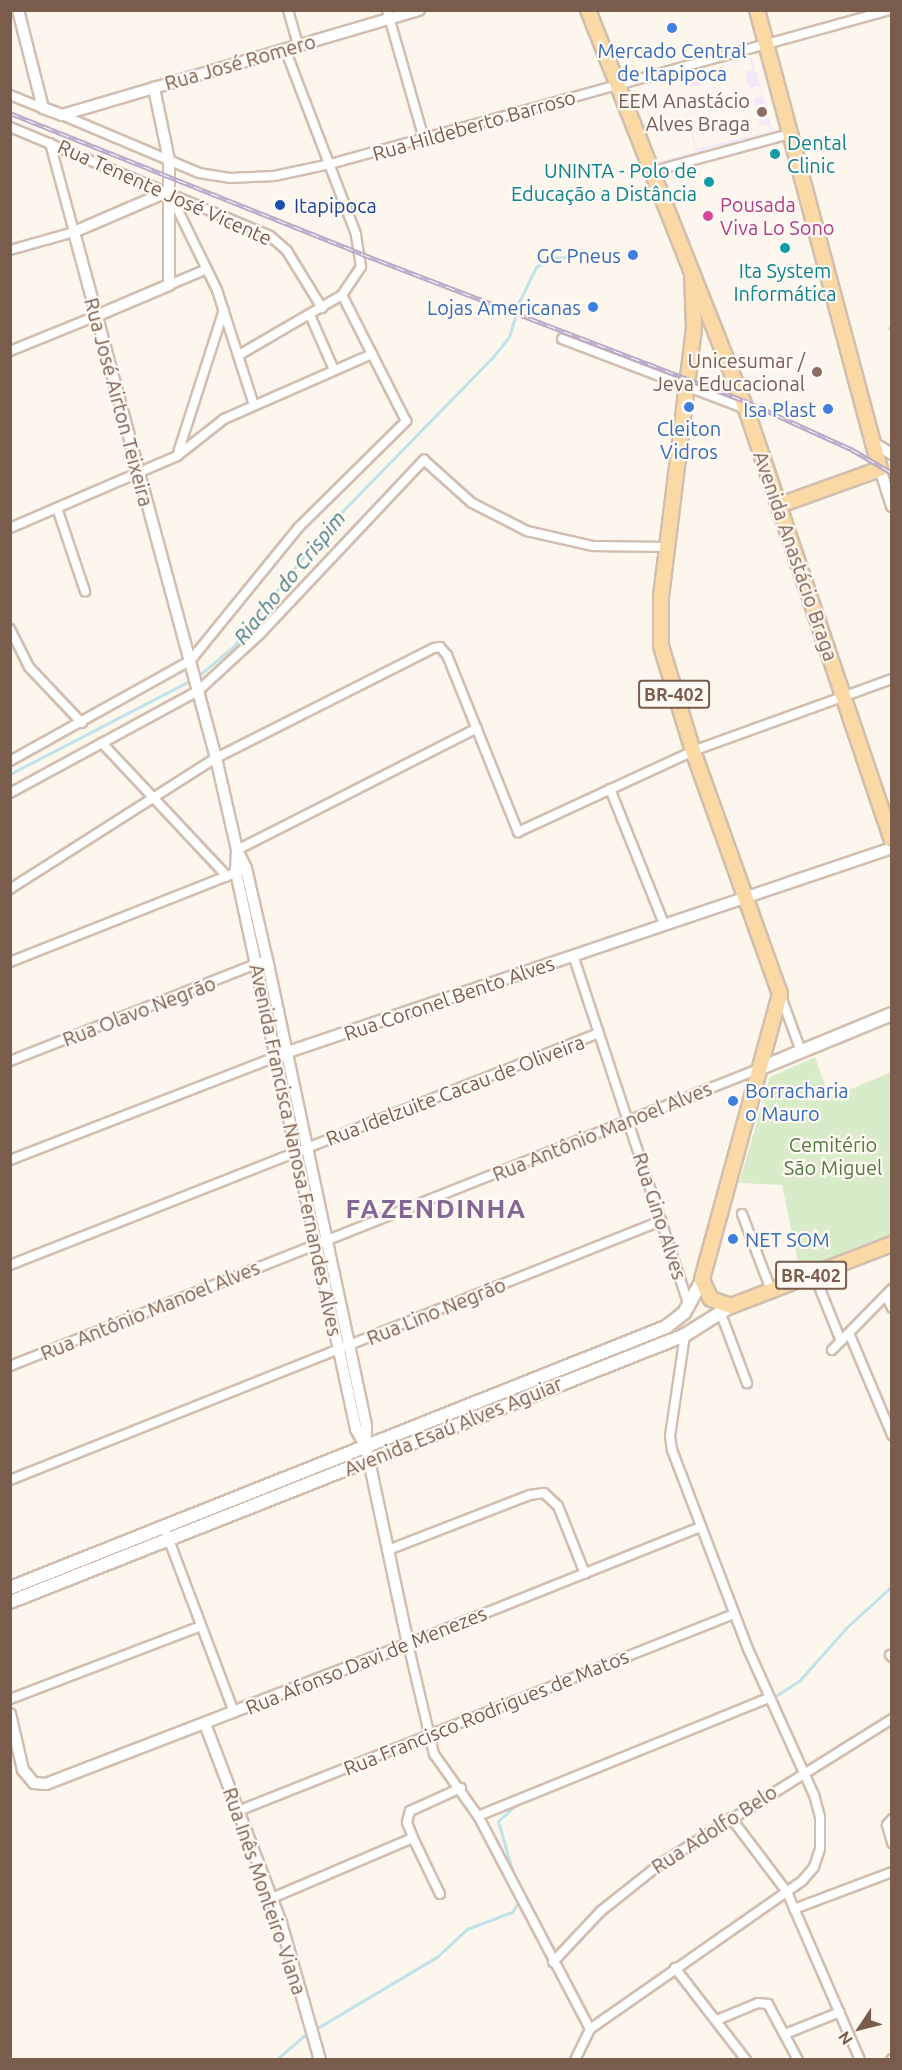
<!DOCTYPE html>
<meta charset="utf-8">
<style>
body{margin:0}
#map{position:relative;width:902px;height:2070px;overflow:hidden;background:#fdf6ec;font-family:Ubuntu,sans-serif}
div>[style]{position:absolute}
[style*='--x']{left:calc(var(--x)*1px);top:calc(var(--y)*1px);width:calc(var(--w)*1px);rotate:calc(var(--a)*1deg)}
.education>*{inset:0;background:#f3e8fa}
.green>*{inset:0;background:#d8ecc9}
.stream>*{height:3px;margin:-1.5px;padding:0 1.5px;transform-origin:1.5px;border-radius:1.5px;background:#bfe3e8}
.roads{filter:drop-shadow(2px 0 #d1beb0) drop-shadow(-2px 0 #d1beb0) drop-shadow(0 2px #d1beb0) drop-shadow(0 -2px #d1beb0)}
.minor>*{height:8px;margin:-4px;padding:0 4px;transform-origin:4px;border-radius:4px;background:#fff}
.tertiary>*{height:10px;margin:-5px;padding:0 5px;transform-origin:5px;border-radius:5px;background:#fff}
.secondary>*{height:12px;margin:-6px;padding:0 6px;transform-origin:6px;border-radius:6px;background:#fff}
.primary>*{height:14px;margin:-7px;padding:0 7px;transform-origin:7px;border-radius:7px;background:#fbd9a5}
.rail>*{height:5px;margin-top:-2.5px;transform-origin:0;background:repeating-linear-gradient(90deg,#fffaf3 0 9px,#b9a8c9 0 18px);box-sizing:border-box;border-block:2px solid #b9a8c9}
.dots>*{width:16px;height:16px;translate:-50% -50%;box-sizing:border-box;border:3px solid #fffaf3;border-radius:50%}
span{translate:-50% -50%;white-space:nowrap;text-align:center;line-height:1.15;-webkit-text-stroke:4.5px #fffaf3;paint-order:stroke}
.shield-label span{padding:2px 4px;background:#fffaf3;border:2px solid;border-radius:4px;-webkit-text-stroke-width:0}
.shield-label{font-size:18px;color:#7a5c4d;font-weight:700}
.shop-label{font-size:20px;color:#366cbe}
.right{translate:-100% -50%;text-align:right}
.left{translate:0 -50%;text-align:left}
.street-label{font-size:20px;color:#7a5c4d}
.education-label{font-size:20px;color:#785e54}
.culture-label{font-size:20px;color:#0d838f}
.hotel-label{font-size:20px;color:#b23c85}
.transit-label{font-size:20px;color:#164399}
.park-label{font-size:20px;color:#537a41}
.water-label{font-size:21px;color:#437c86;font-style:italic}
.district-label{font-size:26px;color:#846695;font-weight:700;letter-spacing:1.5px}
.frame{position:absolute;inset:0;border:12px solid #7a5c4d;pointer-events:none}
.north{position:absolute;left:830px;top:1998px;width:60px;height:60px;-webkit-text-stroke:4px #fffaf3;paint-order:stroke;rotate:235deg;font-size:16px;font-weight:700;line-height:24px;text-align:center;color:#7a5c4d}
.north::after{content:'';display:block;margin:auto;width:21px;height:27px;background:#7a5c4d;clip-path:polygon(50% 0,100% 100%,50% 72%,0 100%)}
</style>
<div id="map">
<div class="education">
<i style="clip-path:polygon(evenodd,752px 58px,773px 131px,655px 164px,644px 124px,696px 110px,686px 76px,752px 58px,750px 59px,753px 70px,745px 72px,748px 84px,751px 88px,759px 86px,762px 96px,754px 98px,754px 103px,760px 126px,768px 124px,770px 131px,697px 149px,687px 113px,697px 110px,690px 87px,701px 84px,698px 73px,750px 59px,752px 58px,685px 113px,696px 151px,656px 163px,645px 125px,685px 113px)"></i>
</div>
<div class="green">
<i style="clip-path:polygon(815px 1057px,830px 1098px,891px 1072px,891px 1236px,800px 1272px,782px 1185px,739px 1183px,770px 1077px)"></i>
</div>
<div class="stream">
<i style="--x:518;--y:304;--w:41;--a:-64.1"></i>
<i style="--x:536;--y:267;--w:17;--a:-31"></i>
<i style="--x:551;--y:258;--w:19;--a:-3"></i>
<i style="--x:889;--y:328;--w:3;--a:-18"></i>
<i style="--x:197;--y:677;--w:50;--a:-40.1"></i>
<i style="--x:235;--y:645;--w:144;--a:-52.3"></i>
<i style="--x:323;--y:531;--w:242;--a:-45.7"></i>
<i style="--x:492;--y:358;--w:27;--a:-51"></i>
<i style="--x:509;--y:337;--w:21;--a:-73"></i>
<i style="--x:10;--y:774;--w:204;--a:-27.4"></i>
<i style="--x:771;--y:1699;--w:33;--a:-33"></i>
<i style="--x:799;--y:1681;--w:71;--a:-48.4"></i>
<i style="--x:846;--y:1628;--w:62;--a:-42.4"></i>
<i style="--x:514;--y:1877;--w:58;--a:-105.9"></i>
<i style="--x:498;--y:1821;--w:24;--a:-42"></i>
<i style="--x:276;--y:2060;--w:37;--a:-41"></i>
<i style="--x:304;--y:2036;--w:156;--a:-30.8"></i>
<i style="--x:438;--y:1956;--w:40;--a:-43"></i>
<i style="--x:467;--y:1929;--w:48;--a:-20.7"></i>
<i style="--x:512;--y:1912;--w:14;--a:-56"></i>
</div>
<div class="roads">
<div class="minor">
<i style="--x:288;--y:10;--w:36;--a:74"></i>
<i style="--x:387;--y:10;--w:134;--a:74"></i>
<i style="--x:10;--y:95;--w:35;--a:22"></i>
<i style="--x:62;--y:115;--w:149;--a:22.9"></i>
<i style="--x:199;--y:173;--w:31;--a:9"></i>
<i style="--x:230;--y:178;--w:44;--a:-2.6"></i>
<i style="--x:274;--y:176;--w:57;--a:-12.1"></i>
<i style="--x:330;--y:164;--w:581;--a:-15.38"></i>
<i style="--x:10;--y:127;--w:282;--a:22.7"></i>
<i style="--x:270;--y:236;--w:23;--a:41"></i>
<i style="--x:287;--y:251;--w:67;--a:58.4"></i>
<i style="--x:650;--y:172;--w:145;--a:-15.2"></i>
<i style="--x:170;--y:194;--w:107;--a:63.9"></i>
<i style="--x:217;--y:290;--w:121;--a:72.2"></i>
<i style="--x:10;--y:250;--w:66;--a:-15.7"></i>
<i style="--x:74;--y:232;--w:92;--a:-105.1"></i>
<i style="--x:169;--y:285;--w:41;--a:-22.8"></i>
<i style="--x:310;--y:315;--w:60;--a:66.4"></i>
<i style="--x:562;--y:339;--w:197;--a:20.8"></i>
<i style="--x:10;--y:351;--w:93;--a:-22.1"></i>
<i style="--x:239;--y:355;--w:119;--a:-30.2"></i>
<i style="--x:342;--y:295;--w:34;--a:-56"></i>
<i style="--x:361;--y:267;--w:33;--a:-99"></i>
<i style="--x:356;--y:234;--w:198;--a:-111"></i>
<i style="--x:177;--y:456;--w:153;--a:-72.2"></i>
<i style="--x:57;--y:508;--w:88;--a:71.4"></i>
<i style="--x:10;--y:528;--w:182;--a:-23.3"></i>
<i style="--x:177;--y:456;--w:60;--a:-38.2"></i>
<i style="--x:224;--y:419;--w:162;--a:-23.7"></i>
<i style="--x:10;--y:629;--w:42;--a:63.4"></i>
<i style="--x:29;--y:667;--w:77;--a:46.6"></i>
<i style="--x:102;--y:743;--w:183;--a:46.8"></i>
<i style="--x:10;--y:761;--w:206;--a:-29.1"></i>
<i style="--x:190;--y:661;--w:173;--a:-50.9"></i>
<i style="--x:299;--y:527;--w:151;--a:-44.7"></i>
<i style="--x:406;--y:421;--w:141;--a:-116.9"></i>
<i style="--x:610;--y:789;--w:145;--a:68.2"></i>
<i style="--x:10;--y:793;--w:214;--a:-28.5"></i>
<i style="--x:198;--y:691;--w:83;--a:-42.6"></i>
<i style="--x:259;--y:635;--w:241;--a:-46.7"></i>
<i style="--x:424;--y:460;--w:64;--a:41.9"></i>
<i style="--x:472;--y:503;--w:62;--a:27"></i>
<i style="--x:527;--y:531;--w:68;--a:12.8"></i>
<i style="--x:593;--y:546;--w:74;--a:0.8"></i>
<i style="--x:237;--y:850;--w:269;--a:-26.9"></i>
<i style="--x:10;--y:889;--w:244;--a:-32.5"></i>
<i style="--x:216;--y:758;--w:244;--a:-26.8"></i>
<i style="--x:434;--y:648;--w:6;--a:-9"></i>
<i style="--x:440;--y:647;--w:11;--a:49"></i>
<i style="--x:447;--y:655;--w:191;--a:68.1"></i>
<i style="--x:518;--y:832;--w:193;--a:-24.8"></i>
<i style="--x:693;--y:751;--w:212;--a:-19.9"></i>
<i style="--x:573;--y:955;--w:369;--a:71.7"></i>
<i style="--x:10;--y:962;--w:247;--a:-21.6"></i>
<i style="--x:780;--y:994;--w:61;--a:69.8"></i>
<i style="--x:10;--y:1061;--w:276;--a:-21.5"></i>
<i style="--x:10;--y:1160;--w:285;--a:-21.2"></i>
<i style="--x:742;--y:1214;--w:81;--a:69.1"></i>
<i style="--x:10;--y:1265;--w:633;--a:-21.5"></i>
<i style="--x:814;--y:1274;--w:72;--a:68.1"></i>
<i style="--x:886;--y:1295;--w:14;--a:65"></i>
<i style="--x:721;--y:1314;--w:74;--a:69.4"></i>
<i style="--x:849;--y:1333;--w:111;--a:67.1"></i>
<i style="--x:832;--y:1350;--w:86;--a:-45.5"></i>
<i style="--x:10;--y:1366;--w:808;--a:-21.64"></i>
<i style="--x:10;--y:1480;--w:701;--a:-21.7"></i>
<i style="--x:164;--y:1527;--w:198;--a:69.3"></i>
<i style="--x:388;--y:1550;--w:152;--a:-21.2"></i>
<i style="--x:530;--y:1495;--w:14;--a:-8"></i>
<i style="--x:544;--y:1493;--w:19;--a:43"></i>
<i style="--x:558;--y:1506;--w:73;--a:68.3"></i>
<i style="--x:890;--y:1655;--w:3;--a:45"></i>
<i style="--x:10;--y:1699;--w:204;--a:-20.9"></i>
<i style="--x:238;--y:1811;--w:534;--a:-21.66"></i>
<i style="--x:478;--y:1816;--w:313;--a:-22.1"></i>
<i style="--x:731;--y:1818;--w:93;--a:52.9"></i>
<i style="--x:787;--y:1892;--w:183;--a:66.5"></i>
<i style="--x:892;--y:1819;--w:8;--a:130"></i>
<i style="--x:887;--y:1825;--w:19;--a:74"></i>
<i style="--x:413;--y:1838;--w:62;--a:64.3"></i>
<i style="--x:272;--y:1898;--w:153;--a:-23.1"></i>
<i style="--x:413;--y:1838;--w:17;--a:-111"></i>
<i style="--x:407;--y:1822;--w:11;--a:-75"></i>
<i style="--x:410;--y:1811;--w:56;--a:-24.3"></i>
<i style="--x:794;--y:1909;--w:105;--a:-20.7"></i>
<i style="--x:553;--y:1962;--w:70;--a:-46.7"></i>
<i style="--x:601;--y:1911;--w:75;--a:-38.5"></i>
<i style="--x:660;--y:1864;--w:274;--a:-32"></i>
<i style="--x:675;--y:1968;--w:116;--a:52.3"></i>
<i style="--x:717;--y:2020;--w:44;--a:-22.5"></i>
<i style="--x:758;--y:2003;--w:10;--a:6"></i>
<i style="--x:768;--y:2004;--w:64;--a:61.8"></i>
<i style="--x:590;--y:2029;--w:241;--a:-117.7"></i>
<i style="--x:478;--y:1816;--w:76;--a:-125.4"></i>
<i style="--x:434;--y:1754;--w:113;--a:-103.3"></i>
<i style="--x:408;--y:1644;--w:315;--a:-21.8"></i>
<i style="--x:785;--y:2034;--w:59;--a:-21.8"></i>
<i style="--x:575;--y:2060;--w:34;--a:-64"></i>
<i style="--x:590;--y:2029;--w:259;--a:-34.9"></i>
<i style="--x:802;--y:1881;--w:18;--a:-49"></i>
<i style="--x:814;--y:1867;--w:19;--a:-72"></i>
<i style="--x:820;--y:1849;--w:32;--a:-90"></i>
<i style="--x:820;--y:1817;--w:23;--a:-105"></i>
<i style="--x:814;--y:1795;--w:160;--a:-114.3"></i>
<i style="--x:748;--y:1649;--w:213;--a:-110.9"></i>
<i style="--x:672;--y:1450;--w:14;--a:-98"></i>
<i style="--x:670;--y:1436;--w:102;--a:-81.6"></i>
<i style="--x:891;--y:2060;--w:1;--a:-45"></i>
</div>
<div class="tertiary">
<i style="--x:18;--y:10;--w:101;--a:75.7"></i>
<i style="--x:43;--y:108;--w:20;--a:20"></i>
<i style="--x:62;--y:115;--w:372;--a:-16.4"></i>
<i style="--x:169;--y:191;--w:103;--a:156.7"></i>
<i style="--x:74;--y:232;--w:545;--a:74.89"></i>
<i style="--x:216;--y:758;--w:94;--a:77.1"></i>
<i style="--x:237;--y:850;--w:22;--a:93"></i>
<i style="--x:236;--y:872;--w:570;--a:77.84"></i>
<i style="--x:356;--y:1429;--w:21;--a:61"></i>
<i style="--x:96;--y:316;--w:79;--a:-23"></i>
<i style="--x:169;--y:285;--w:125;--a:-90"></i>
<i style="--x:169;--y:160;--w:74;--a:-101.8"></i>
<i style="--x:873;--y:443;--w:22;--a:30"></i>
<i style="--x:880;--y:469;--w:39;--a:72"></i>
<i style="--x:282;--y:1054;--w:644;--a:-18.66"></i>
<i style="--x:10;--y:1714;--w:57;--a:76.9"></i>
<i style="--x:23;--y:1770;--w:17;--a:50"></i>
<i style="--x:34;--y:1783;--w:12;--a:5"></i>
<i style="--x:46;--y:1784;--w:388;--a:-21.1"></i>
<i style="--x:408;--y:1644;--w:201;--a:-102"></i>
<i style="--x:366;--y:1447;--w:22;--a:-90"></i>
<i style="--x:366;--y:1425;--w:475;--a:-102"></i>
<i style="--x:267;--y:960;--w:94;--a:-102.9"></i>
<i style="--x:246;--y:868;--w:20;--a:-117"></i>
<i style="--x:205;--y:1724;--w:213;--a:69.1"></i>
<i style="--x:281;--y:1923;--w:142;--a:74.1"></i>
</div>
<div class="secondary">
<i style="--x:761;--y:1068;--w:142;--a:-22.4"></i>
<i style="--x:10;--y:1588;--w:706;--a:-21.7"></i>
<i style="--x:666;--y:1327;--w:23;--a:-38"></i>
<i style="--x:684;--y:1313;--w:38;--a:-61"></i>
<i style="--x:10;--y:1602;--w:726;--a:-21.58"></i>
<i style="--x:685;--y:1335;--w:54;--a:-32.2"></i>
</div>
<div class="primary">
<i style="--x:588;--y:10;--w:429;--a:68.4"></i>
<i style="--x:746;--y:409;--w:456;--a:71.3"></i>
<i style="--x:757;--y:10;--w:475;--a:75"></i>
<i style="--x:880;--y:469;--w:106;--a:160.2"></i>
<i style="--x:692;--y:273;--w:55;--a:87.9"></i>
<i style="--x:694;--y:328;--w:272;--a:97"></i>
<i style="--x:661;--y:598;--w:48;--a:90"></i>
<i style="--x:661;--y:646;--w:110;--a:73.1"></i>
<i style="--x:693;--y:751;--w:258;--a:70.3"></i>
<i style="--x:780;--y:994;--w:296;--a:105.3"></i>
<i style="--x:702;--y:1280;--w:21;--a:65"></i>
<i style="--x:711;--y:1299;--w:21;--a:19"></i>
<i style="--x:731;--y:1306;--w:173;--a:-21.1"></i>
</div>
</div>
<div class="rail">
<i style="--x:10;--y:113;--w:379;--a:21.8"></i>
<i style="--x:362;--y:254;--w:408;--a:21"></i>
<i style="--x:743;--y:400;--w:119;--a:24.4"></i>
<i style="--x:851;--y:449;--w:48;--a:30.3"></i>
</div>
<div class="dots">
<i style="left:672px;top:28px;background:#3f7fe0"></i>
<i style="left:762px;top:112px;background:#8d6e63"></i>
<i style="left:775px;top:154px;background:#0f9aa8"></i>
<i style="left:709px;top:182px;background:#0f9aa8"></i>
<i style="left:280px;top:205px;background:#1a4fb4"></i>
<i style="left:708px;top:216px;background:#d1479c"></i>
<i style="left:785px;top:248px;background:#0f9aa8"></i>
<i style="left:633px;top:255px;background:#3f7fe0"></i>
<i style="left:593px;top:307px;background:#3f7fe0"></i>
<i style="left:817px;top:372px;background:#8d6e63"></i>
<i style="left:689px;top:407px;background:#3f7fe0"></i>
<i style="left:828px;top:409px;background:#3f7fe0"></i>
<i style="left:733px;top:1101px;background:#3f7fe0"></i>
<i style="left:733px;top:1239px;background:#3f7fe0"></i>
</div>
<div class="shield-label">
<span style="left:674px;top:694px">BR-402</span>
<span style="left:811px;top:1275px">BR-402</span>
</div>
<div class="shop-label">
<span style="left:672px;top:62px">Mercado Central<br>de Itapipoca</span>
<span class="right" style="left:621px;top:255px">GC Pneus</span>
<span class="right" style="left:581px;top:307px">Lojas Americanas</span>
<span class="right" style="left:816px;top:409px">Isa Plast</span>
<span style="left:689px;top:440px">Cleiton<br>Vidros</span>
<span class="left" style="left:745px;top:1102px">Borracharia<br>o Mauro</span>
<span class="left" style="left:745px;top:1239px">NET SOM</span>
</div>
<div class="street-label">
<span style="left:240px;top:62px;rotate:-16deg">Rua José Romero</span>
<span style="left:474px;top:125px;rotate:-16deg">Rua Hildeberto Barroso</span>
<span style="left:165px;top:192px;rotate:24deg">Rua Tenente José Vicente</span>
<span style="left:119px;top:402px;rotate:75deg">Rua José Airton Teixeira</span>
<span style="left:796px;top:556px;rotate:71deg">Avenida Anastácio Braga</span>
<span style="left:449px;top:998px;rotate:-19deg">Rua Coronel Bento Alves</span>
<span style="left:139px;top:1011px;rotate:-21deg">Rua Olavo Negrão</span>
<span style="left:455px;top:1090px;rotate:-21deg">Rua Idelzuite Cacau de Oliveira</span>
<span style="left:602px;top:1131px;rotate:-22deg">Rua Antônio Manoel Alves</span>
<span style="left:296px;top:1150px;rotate:78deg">Avenida Francisca Nanosa Fernandes Alves</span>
<span style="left:660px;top:1216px;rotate:72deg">Rua Gino Alves</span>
<span style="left:150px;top:1310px;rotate:-22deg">Rua Antônio Manoel Alves</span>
<span style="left:436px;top:1311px;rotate:-22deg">Rua Lino Negrão</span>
<span style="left:453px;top:1426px;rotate:-22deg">Avenida Esaú Alves Aguiar</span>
<span style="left:366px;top:1660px;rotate:-22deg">Rua Afonso Davi de Menezes</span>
<span style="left:486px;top:1712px;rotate:-22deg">Rua Francisco Rodrigues de Matos</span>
<span style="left:714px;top:1829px;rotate:-33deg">Rua Adolfo Belo</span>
<span style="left:265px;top:1891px;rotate:71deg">Rua Inês Monteiro Viana</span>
</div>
<div class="education-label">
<span class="right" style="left:750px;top:112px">EEM Anastácio<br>Alves Braga</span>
<span class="right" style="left:805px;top:372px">Unicesumar /<br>Jeva Educacional</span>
</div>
<div class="culture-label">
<span class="left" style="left:787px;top:154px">Dental<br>Clinic</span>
<span class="right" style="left:697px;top:182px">UNINTA - Polo de<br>Educação a Distância</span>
<span style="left:785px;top:282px">Ita System<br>Informática</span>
</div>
<div class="hotel-label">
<span class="left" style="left:720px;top:216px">Pousada<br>Viva Lo Sono</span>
</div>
<div class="transit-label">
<span class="left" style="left:294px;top:205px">Itapipoca</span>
</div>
<div class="park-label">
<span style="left:833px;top:1156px">Cemitério<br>São Miguel</span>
</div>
<div class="water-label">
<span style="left:289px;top:577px;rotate:-51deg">Riacho do Crispim</span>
</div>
<div class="district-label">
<span style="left:436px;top:1209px">FAZENDINHA</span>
</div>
<div class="frame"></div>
<div class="north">N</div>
</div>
